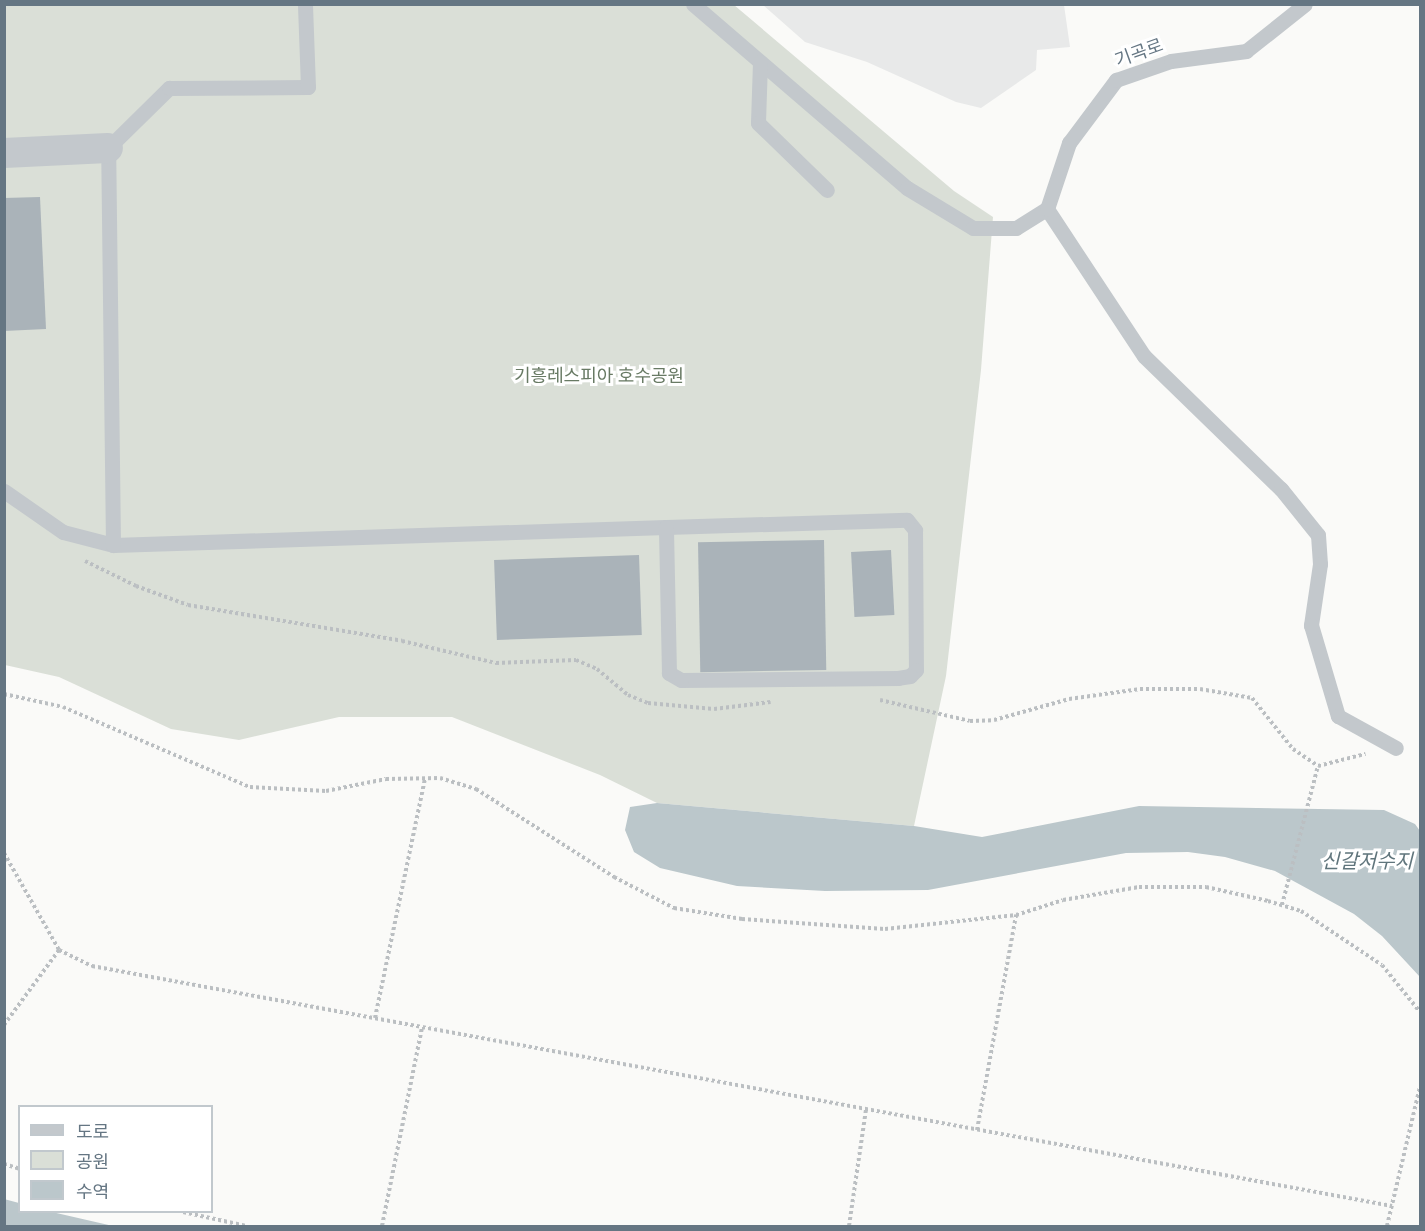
<!DOCTYPE html>
<meta charset="utf-8">
<style>
body{margin:0}
#map{position:relative;width:1425px;height:1231px;overflow:hidden;background:#fafaf8;font-family:Raleway,"Noto Sans KR",sans-serif}
div>[style]{position:absolute}
[style*='--x']{left:calc(var(--x)*1px);top:calc(var(--y)*1px);width:calc(var(--w)*1px);rotate:calc(var(--a)*1deg)}
.built>*{inset:0;background:#e8e9e9}
.green>*{inset:0;background:#dadfd7}
.water>*{inset:0;background:#bbc7cb}
.building>*{inset:0;background:#aab3b9;transform-origin:0 0}
.path>*{height:4px;margin-top:-2px;transform-origin:0;background:repeating-linear-gradient(90deg,#bbbfc2 0 3px,transparent 0 6px)}
.lane>*{height:15px;margin:-7.5px;padding:0 7.5px;transform-origin:7.5px;border-radius:7.5px;background:#c3c8cc}
.street>*{height:30px;margin:-15px;padding:0 15px;transform-origin:15px;border-radius:15px;background:#c3c8cc}
span{translate:-50% -50%;white-space:nowrap;text-align:center;line-height:1.15;-webkit-text-stroke:6px #fff;paint-order:stroke}
.street-label{font-size:18px;color:#657683}
.park-label{font-size:18px;color:#687a64}
.water-label{font-size:20px;color:#60757c;font-style:italic}
.frame{position:absolute;inset:0;border:6px solid #657683;pointer-events:none}
.legend{position:absolute;left:18px;top:1105px;width:195px;height:108px;box-sizing:border-box;background:#fff;border:2px solid #c1c8cd;margin:0;padding:8px 10px;list-style:none;font-size:18px;color:#657683}
.legend li{display:flex;align-items:center;gap:12px;height:30px}
.legend b{width:30px;border:2px solid #c1c8cd}
</style>
<div id="map">
<div class="built">
<i style="clip-path:polygon(763px 5px,1064px 5px,1070px 47px,1037px 50px,1036px 70px,981px 108px,956px 102px,867px 62px,805px 42px)"></i>
</div>
<div class="green">
<i style="clip-path:polygon(5px 5px,734px 5px,954px 191px,993px 217px,981px 370px,946px 676px,914px 826px,657px 803px,600px 775px,452px 717px,339px 717px,239px 740px,171px 729px,59px 677px,5px 665px)"></i>
</div>
<div class="water">
<i style="clip-path:polygon(657px 803px,914px 826px,982px 837px,1139px 806px,1384px 810px,1415px 824px,1420px 831px,1420px 977px,1382px 936px,1354px 914px,1275px 871px,1225px 857px,1188px 852px,1126px 853px,928px 890px,825px 891px,737px 886px,660px 868px,634px 852px,625px 830px,630px 807px)"></i>
<i style="clip-path:polygon(4px 1199px,19px 1203px,20px 1212px,52px 1212px,113px 1226px,5px 1226px)"></i>
</div>
<div class="building">
<i style="clip-path:polygon(40px 197px,46px 329px,4px 331px,4px 198px)"></i>
<i style="left:824px;top:540px;width:130px;height:126px;rotate:89deg"></i>
<i style="left:891px;top:550px;width:65px;height:40px;rotate:87deg"></i>
<i style="left:639px;top:555px;width:80px;height:145px;rotate:88deg"></i>
</div>
<div class="path">
<i style="--x:85;--y:561;--w:57;--a:26.1"></i>
<i style="--x:136;--y:586;--w:55;--a:20.1"></i>
<i style="--x:188;--y:605;--w:217;--a:9.5"></i>
<i style="--x:402;--y:641;--w:97;--a:13.2"></i>
<i style="--x:496;--y:663;--w:80;--a:-2.1"></i>
<i style="--x:576;--y:660;--w:23;--a:23"></i>
<i style="--x:597;--y:669;--w:40;--a:40"></i>
<i style="--x:628;--y:695;--w:22;--a:22"></i>
<i style="--x:648;--y:703;--w:66;--a:5.2"></i>
<i style="--x:714;--y:709;--w:57;--a:-7"></i>
<i style="--x:4;--y:694;--w:60;--a:12.4"></i>
<i style="--x:63;--y:707;--w:203;--a:23.2"></i>
<i style="--x:250;--y:787;--w:76;--a:3"></i>
<i style="--x:326;--y:791;--w:61;--a:-11.3"></i>
<i style="--x:386;--y:779;--w:54;--a:-1.1"></i>
<i style="--x:440;--y:778;--w:38;--a:17"></i>
<i style="--x:476;--y:789;--w:164;--a:32.5"></i>
<i style="--x:614;--y:877;--w:68;--a:27.3"></i>
<i style="--x:674;--y:908;--w:69;--a:9.2"></i>
<i style="--x:742;--y:919;--w:143;--a:4"></i>
<i style="--x:885;--y:929;--w:132;--a:-6.1"></i>
<i style="--x:1016;--y:915;--w:49;--a:-17.7"></i>
<i style="--x:1063;--y:900;--w:77;--a:-9.7"></i>
<i style="--x:1139;--y:887;--w:67;--a:0"></i>
<i style="--x:1206;--y:887;--w:64;--a:12.7"></i>
<i style="--x:1268;--y:901;--w:34;--a:17"></i>
<i style="--x:1301;--y:911;--w:97;--a:33.7"></i>
<i style="--x:1382;--y:965;--w:60;--a:51"></i>
<i style="--x:880;--y:700;--w:92;--a:13.1"></i>
<i style="--x:970;--y:721;--w:24;--a:-2"></i>
<i style="--x:994;--y:720;--w:78;--a:-15.6"></i>
<i style="--x:1069;--y:699;--w:72;--a:-8"></i>
<i style="--x:1140;--y:689;--w:60;--a:0"></i>
<i style="--x:1200;--y:689;--w:53;--a:9.8"></i>
<i style="--x:1252;--y:698;--w:65;--a:51.2"></i>
<i style="--x:1293;--y:749;--w:30;--a:34"></i>
<i style="--x:1318;--y:766;--w:49;--a:-14.3"></i>
<i style="--x:4;--y:853;--w:112;--a:60.4"></i>
<i style="--x:59;--y:950;--w:93;--a:126.3"></i>
<i style="--x:1282;--y:905;--w:144;--a:-75.5"></i>
<i style="--x:59;--y:950;--w:37;--a:26"></i>
<i style="--x:92;--y:966;--w:1322;--a:10.46"></i>
<i style="--x:375;--y:1018;--w:244;--a:-78.2"></i>
<i style="--x:977;--y:1130;--w:219;--a:-79.7"></i>
<i style="--x:4;--y:1164;--w:17;--a:17"></i>
<i style="--x:183;--y:1212;--w:65;--a:12.5"></i>
<i style="--x:382;--y:1226;--w:203;--a:-78.6"></i>
<i style="--x:849;--y:1226;--w:118;--a:-81.7"></i>
<i style="--x:1387;--y:1226;--w:144;--a:-76.7"></i>
</div>
<div class="lane">
<i style="--x:693;--y:4;--w:282;--a:40.7"></i>
<i style="--x:907;--y:188;--w:77;--a:31.2"></i>
<i style="--x:973;--y:228;--w:43;--a:0"></i>
<i style="--x:1016;--y:228;--w:36;--a:-32"></i>
<i style="--x:1047;--y:209;--w:176;--a:56.6"></i>
<i style="--x:1144;--y:356;--w:191;--a:44.2"></i>
<i style="--x:1281;--y:489;--w:59;--a:51.2"></i>
<i style="--x:1318;--y:535;--w:29;--a:86"></i>
<i style="--x:1320;--y:564;--w:62;--a:98.4"></i>
<i style="--x:1311;--y:625;--w:95;--a:73.5"></i>
<i style="--x:1338;--y:716;--w:66;--a:28.9"></i>
<i style="--x:760;--y:62;--w:61;--a:91.9"></i>
<i style="--x:758;--y:123;--w:96;--a:44.2"></i>
<i style="--x:1047;--y:209;--w:70;--a:-71.6"></i>
<i style="--x:1069;--y:143;--w:79;--a:-53.3"></i>
<i style="--x:1116;--y:80;--w:58;--a:-19.1"></i>
<i style="--x:1171;--y:61;--w:76;--a:-7.6"></i>
<i style="--x:1246;--y:51;--w:75;--a:-38.5"></i>
<i style="--x:4;--y:491;--w:72;--a:34.8"></i>
<i style="--x:63;--y:532;--w:52;--a:14.6"></i>
<i style="--x:113;--y:545;--w:553;--a:-1.86"></i>
<i style="--x:666;--y:527;--w:241;--a:-1.7"></i>
<i style="--x:907;--y:520;--w:13;--a:51"></i>
<i style="--x:915;--y:530;--w:140;--a:89.6"></i>
<i style="--x:916;--y:670;--w:8;--a:135"></i>
<i style="--x:910;--y:676;--w:12;--a:171"></i>
<i style="--x:898;--y:678;--w:217;--a:179.5"></i>
<i style="--x:681;--y:680;--w:14;--a:-150"></i>
<i style="--x:669;--y:673;--w:146;--a:-91.2"></i>
<i style="--x:113;--y:545;--w:397;--a:-90.7"></i>
<i style="--x:108;--y:148;--w:86;--a:-44.5"></i>
<i style="--x:169;--y:88;--w:139;--a:-0.4"></i>
<i style="--x:308;--y:87;--w:83;--a:-92.1"></i>
</div>
<div class="street">
<i style="--x:4;--y:153;--w:104;--a:-2.8"></i>
</div>
<div class="street-label">
<span style="left:1139px;top:53px;rotate:-20deg">기곡로</span>
</div>
<div class="park-label">
<span style="left:599px;top:376px">기흥레스피아 호수공원</span>
</div>
<div class="water-label">
<span style="left:1367px;top:861px">신갈저수지</span>
</div>
<div class="frame"></div>
<ul class="legend">
<li><b style="height:8px;background:#c3c8cc"></b>도로</li>
<li><b style="height:16px;background:#dadfd7"></b>공원</li>
<li><b style="height:16px;background:#bbc7cb"></b>수역</li>
</ul>
</div>
